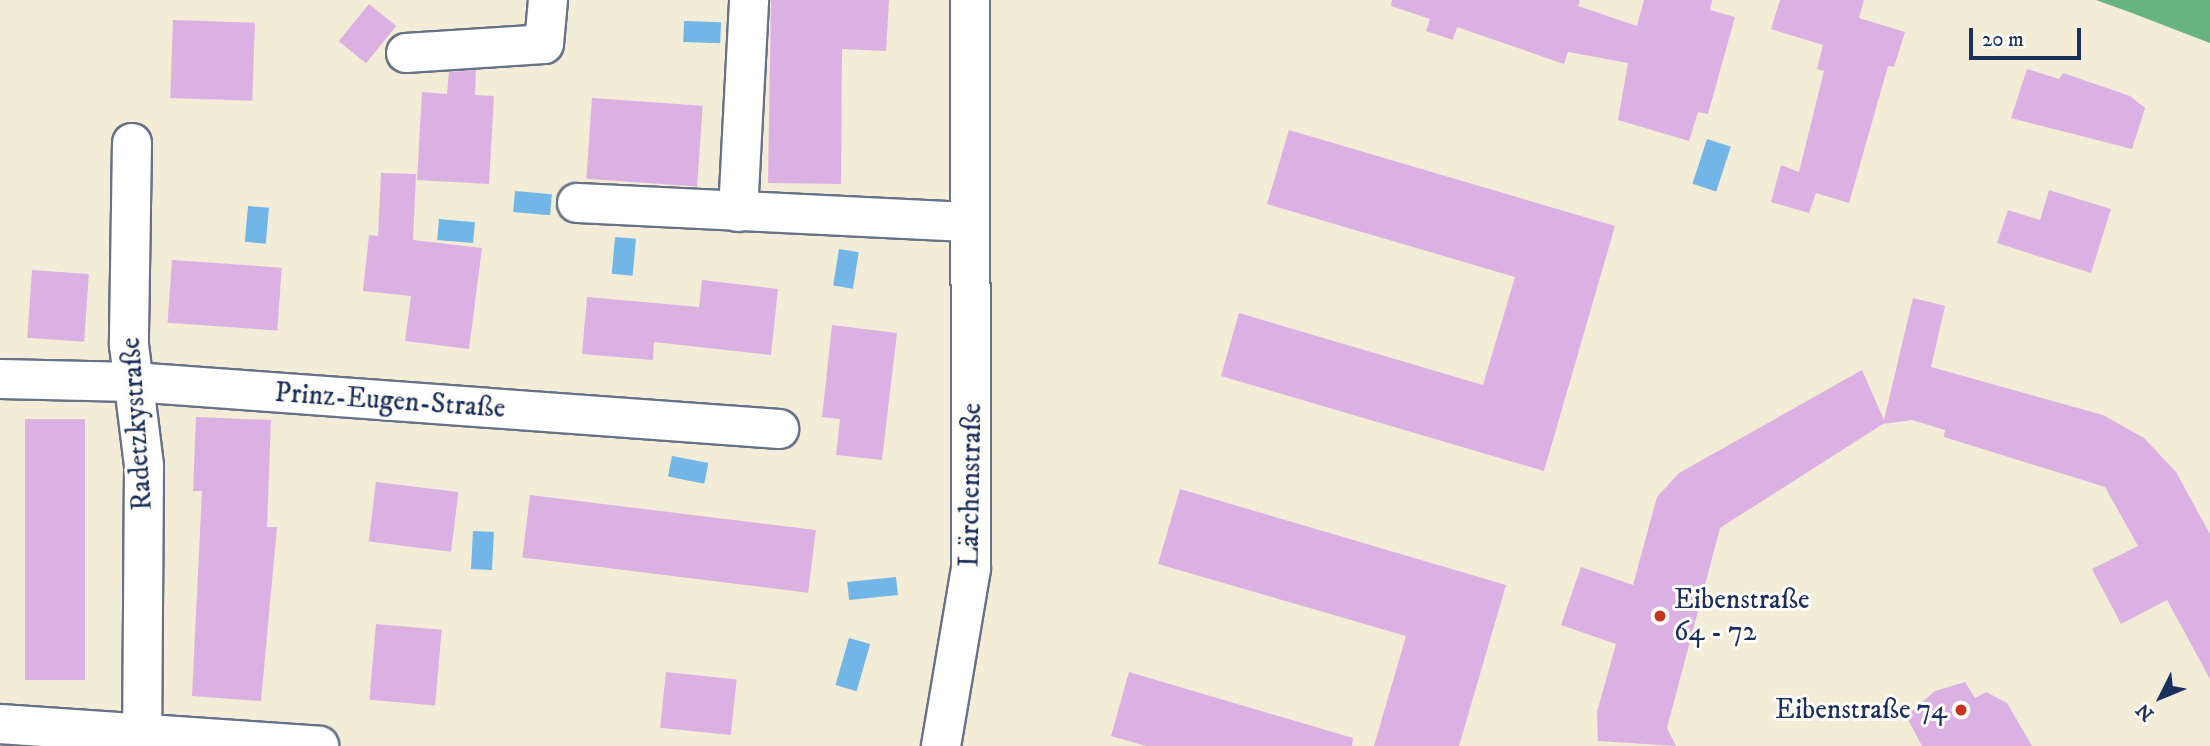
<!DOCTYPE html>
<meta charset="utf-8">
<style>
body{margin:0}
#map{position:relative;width:2210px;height:746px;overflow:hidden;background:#f3ecd7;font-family:"IM FELL DW Pica",serif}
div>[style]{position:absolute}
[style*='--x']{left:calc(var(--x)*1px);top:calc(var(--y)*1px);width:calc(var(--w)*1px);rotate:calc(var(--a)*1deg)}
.forest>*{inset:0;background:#67b47e}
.water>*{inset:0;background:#71b6e7;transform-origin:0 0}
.building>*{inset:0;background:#dbb1e4;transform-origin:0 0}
.roads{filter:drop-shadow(2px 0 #677188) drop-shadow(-2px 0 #677188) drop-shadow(0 2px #677188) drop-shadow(0 -2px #677188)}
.street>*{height:38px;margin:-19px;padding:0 19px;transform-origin:19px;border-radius:19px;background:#fff}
.dots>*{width:19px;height:19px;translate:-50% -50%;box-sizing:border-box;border:4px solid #fdfcf7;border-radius:50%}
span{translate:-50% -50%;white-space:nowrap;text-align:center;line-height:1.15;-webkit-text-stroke:6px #fdfcf7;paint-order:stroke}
.street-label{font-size:28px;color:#1b2f5e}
.poi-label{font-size:28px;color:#1b2f5e}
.left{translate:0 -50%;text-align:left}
.right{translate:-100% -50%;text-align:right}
.north{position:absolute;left:2126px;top:662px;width:70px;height:70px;-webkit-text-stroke:5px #fdfcf7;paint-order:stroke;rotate:227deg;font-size:19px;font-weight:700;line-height:28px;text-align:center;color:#1b2f5e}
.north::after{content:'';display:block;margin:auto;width:24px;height:32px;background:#1b2f5e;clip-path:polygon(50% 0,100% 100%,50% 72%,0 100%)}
.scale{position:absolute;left:1969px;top:28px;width:112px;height:32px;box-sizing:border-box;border:4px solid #1b2f5e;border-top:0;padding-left:9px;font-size:21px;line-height:24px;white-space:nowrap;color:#1b2f5e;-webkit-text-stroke:5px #fdfcf7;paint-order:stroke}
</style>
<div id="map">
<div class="forest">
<i style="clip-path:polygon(2096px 0,2210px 0,2210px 43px,2132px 13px)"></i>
</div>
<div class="water">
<i style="left:684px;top:21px;width:37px;height:21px;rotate:2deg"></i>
<i style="left:1707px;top:139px;width:25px;height:47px;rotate:18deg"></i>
<i style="left:515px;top:191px;width:37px;height:21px;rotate:5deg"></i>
<i style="left:248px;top:206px;width:21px;height:36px;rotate:5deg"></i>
<i style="left:439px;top:219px;width:36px;height:21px;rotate:5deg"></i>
<i style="left:615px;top:237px;width:21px;height:37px;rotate:5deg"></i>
<i style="left:839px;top:249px;width:20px;height:37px;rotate:9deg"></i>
<i style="left:672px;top:456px;width:37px;height:21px;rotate:11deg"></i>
<i style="left:473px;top:531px;width:21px;height:38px;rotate:3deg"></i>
<i style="left:896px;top:577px;width:18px;height:49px;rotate:84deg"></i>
<i style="left:849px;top:638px;width:22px;height:49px;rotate:16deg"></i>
</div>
<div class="building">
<i style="clip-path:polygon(771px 0,889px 0,886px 51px,842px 49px,841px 184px,768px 183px)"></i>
<i style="clip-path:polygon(1392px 0,1580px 0,1578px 6px,1637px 26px,1644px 0,1712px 0,1710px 10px,1735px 17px,1708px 114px,1698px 112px,1689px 141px,1618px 120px,1628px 63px,1568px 52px,1564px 64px,1457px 27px,1453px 40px,1426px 31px,1430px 19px,1391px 6px)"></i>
<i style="clip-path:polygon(1780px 0,1864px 0,1859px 18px,1905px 32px,1894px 67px,1888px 66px,1849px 203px,1816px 193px,1809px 213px,1771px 202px,1781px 165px,1799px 172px,1824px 71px,1817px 69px,1823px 45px,1771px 29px)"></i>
<i style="left:369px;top:4px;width:35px;height:48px;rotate:39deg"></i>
<i style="left:173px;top:20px;width:82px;height:78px;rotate:2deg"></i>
<i style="clip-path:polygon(2027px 69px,2059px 79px,2063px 73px,2130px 96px,2145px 108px,2132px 149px,2011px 118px)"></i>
<i style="clip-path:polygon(476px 70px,475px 95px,494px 96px,489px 184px,417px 180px,422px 92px,447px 94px,449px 72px)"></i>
<i style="left:592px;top:98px;width:111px;height:81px;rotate:4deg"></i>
<i style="clip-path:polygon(1289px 130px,1615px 226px,1544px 471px,1221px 376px,1239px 313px,1483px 385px,1515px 277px,1267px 204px)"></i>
<i style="clip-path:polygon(381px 173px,416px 174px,413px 240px,482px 248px,469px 349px,405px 341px,411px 296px,363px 291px,369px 235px,378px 236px)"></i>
<i style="clip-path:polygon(2049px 190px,2111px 209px,2091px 273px,1997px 243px,2008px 210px,2040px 220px)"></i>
<i style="left:172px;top:260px;width:110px;height:63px;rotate:4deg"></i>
<i style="left:32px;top:270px;width:57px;height:68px;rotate:4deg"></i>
<i style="clip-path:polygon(702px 280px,778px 289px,771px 355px,654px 342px,653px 360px,582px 354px,587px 297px,699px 307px)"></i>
<i style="clip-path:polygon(1913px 298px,1945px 306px,1931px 367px,2103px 415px,2144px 438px,2176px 472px,2210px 534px,2210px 679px,2167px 600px,2121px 624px,2092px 569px,2138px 546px,2105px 487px,1944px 437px,1945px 430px,1912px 420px,1883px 424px,1720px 528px,1667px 728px,1676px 746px,1598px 741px,1597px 712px,1616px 644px,1561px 625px,1581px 567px,1633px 585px,1657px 497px,1679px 473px,1862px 370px,1884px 420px)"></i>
<i style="clip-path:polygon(832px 325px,897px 333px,882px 460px,836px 455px,840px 419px,822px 417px)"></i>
<i style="clip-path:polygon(196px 417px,271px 420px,267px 527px,277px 527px,261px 701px,192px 696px,202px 491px,193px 491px)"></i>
<i style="left:85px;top:419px;width:261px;height:60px;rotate:90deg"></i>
<i style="left:376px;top:482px;width:83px;height:60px;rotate:7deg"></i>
<i style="clip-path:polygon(1180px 489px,1506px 585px,1459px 746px,1374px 746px,1406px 636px,1158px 564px)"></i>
<i style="left:530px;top:495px;width:288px;height:63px;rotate:7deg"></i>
<i style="left:376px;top:624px;width:66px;height:76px;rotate:5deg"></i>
<i style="left:666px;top:672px;width:71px;height:56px;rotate:6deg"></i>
<i style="clip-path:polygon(1129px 672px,1353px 738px,1352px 746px,1146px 746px,1111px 736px)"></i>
<i style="clip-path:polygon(1965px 682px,1975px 698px,1986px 692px,2007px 703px,2032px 746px,1922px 746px,1906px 716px,1935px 691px)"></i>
</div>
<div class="roads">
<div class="street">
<i style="--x:406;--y:53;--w:138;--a:-3.7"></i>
<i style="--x:544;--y:44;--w:44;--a:-84.8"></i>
<i style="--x:132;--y:143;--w:202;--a:90.9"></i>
<i style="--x:129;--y:345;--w:122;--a:82.9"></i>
<i style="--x:144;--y:466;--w:280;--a:90.4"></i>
<i style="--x:577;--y:203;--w:392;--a:2.8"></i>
<i style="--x:738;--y:212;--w:212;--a:-87"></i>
<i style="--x:0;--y:379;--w:133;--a:1.3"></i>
<i style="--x:133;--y:382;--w:648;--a:4.16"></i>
<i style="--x:0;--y:724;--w:320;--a:3.9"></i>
<i style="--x:941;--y:746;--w:180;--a:-80.4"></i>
<i style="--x:971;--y:569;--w:569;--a:-90.1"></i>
</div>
</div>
<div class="dots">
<i style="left:1660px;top:616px;background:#c8321e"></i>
<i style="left:1961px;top:710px;background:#c8321e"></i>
</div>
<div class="street-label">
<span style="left:390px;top:401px;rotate:4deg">Prinz-Eugen-Straße</span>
<span style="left:137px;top:424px;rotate:-94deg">Radetzkystraße</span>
<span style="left:971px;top:485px;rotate:-89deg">Lärchenstraße</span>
</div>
<div class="poi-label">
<span class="left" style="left:1674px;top:616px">Eibenstraße<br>64 - 72</span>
<span class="right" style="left:1947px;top:710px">Eibenstraße 74</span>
</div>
<div class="north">N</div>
<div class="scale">20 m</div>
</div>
